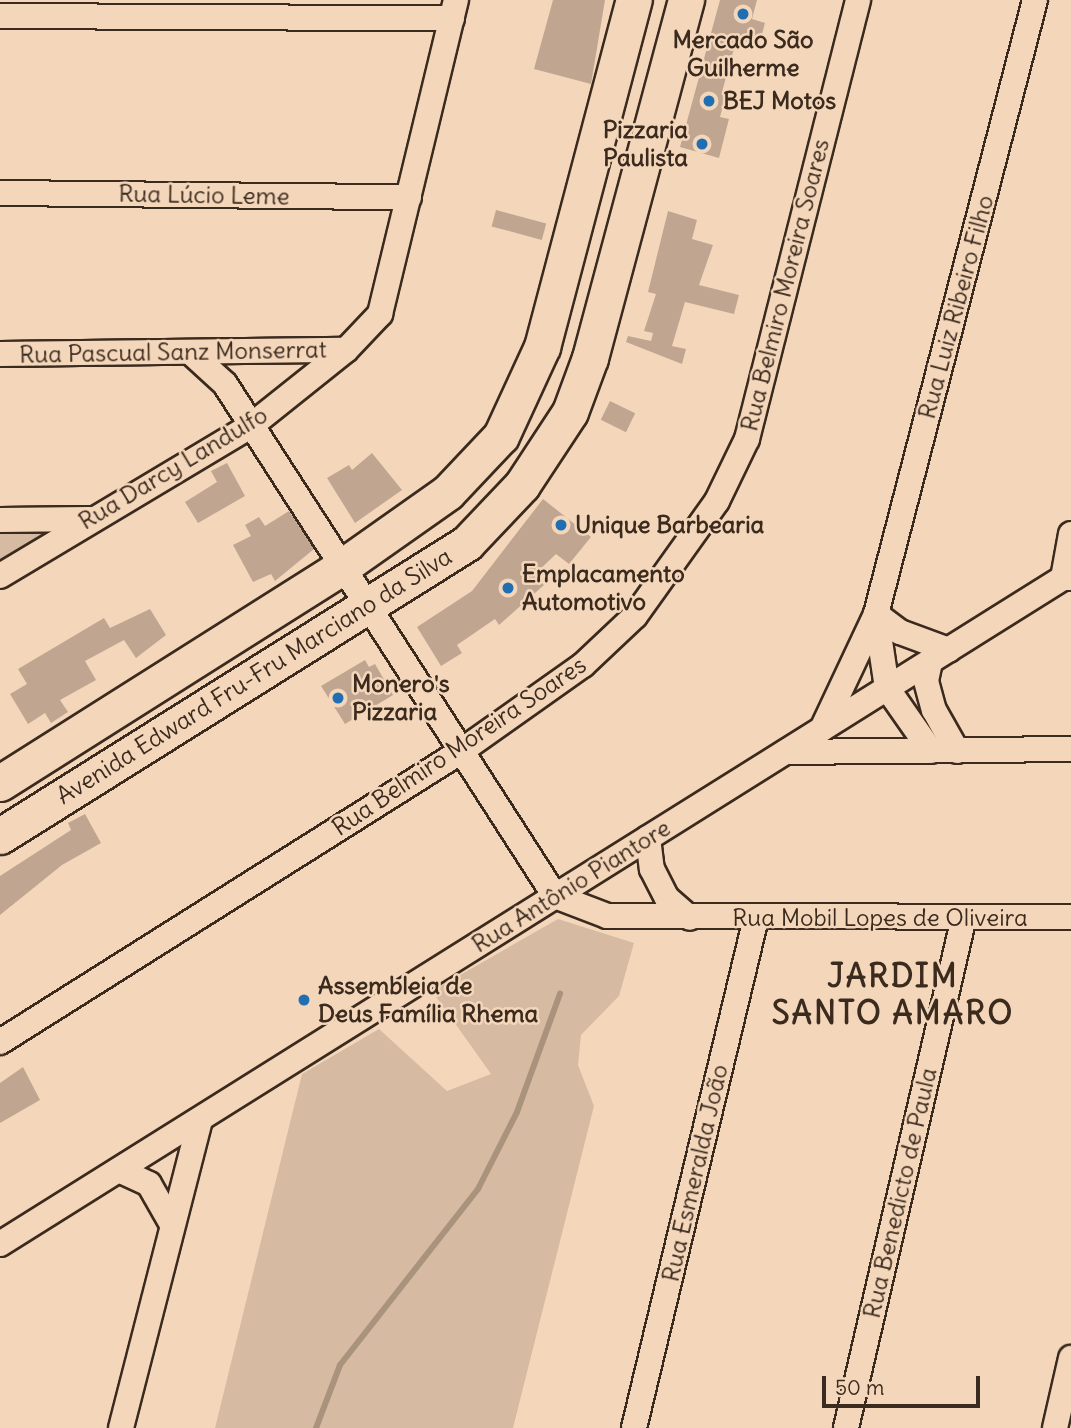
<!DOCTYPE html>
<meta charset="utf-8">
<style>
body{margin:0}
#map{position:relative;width:1071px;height:1428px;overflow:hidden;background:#f4d7bb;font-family:Delius,sans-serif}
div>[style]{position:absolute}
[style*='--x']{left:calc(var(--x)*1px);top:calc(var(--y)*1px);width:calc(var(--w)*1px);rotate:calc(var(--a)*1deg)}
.green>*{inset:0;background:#d6bba2}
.stream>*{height:6px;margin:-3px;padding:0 3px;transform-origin:3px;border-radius:3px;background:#aa937d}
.building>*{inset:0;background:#c0a690;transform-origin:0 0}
.roads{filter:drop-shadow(2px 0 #3b2a1e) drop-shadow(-2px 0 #3b2a1e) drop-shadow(0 2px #3b2a1e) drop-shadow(0 -2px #3b2a1e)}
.minor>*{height:24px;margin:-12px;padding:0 12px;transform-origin:12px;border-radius:12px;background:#f4d7bb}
.secondary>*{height:35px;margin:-17.5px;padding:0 17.5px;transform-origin:17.5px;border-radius:17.5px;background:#f4d7bb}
.dots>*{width:19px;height:19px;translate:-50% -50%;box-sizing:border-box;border:4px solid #f4d7bb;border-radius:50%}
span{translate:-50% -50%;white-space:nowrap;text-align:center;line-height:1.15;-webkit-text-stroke:5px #f4d7bb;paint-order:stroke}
.poi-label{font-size:24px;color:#3b2a1e;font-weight:700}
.left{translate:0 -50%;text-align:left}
.right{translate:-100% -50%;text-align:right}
.street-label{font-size:24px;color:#3b2a1e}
.district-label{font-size:32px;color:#3b2a1e;font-weight:700;letter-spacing:2px}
.scale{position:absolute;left:822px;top:1376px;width:158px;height:32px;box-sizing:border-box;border:4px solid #3b2a1e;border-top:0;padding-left:9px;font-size:21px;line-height:24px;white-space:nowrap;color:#3b2a1e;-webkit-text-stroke:5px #f4d7bb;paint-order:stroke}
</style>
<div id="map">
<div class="green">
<i style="clip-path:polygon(0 526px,48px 532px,0 559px)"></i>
<i style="clip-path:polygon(558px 919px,634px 943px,619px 996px,581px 1035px,578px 1065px,594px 1106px,513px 1428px,215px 1428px,302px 1074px,379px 1029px,447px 1091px,491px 1074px,432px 991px)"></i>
</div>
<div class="stream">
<i style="--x:316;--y:1428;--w:67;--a:-69.1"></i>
<i style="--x:340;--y:1365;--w:224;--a:-51.9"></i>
<i style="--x:478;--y:1189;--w:86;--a:-63.1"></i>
<i style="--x:517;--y:1112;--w:126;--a:-70"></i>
</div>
<div class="building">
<i style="clip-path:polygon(553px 0,605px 0,591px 84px,534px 69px)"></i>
<i style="clip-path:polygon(720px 0,757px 0,752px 19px,765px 23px,759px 45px,740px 40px,733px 52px,722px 92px,726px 94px,720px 117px,729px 119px,719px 158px,680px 147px)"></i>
<i style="left:496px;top:210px;width:52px;height:17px;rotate:15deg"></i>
<i style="clip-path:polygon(668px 211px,697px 220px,692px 239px,713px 245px,699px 285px,739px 295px,734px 314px,685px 302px,672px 346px,686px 349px,682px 364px,626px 342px,628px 336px,651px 341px,653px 333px,644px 331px,656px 294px,648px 292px)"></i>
<i style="left:610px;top:401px;width:28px;height:21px;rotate:26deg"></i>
<i style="clip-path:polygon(372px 453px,402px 490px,355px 523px,327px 478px,349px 465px,352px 470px)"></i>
<i style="clip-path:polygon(227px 463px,245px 496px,198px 523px,185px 502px,217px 482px,211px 471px)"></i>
<i style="clip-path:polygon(543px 499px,591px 537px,569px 564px,556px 554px,534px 575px,544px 585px,499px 625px,495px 619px,457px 645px,462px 653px,441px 666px,417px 627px,472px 591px)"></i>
<i style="clip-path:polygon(289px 511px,314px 549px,275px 581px,271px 574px,253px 582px,233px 545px,251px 536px,245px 525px,259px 517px,265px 526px)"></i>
<i style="clip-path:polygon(150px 609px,166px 635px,136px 658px,124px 640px,85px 661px,96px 680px,60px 700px,68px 712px,51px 723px,45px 713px,28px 724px,10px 694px,27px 684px,18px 669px,104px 618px,110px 628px)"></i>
<i style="clip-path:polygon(365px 660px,369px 667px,375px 664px,393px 695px,345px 724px,321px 686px)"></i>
<i style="clip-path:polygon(85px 814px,101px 843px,62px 865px,0 915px,0 876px,71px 830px,68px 823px)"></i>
<i style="clip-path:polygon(23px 1067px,40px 1100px,0 1123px,0 1083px)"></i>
</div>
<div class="roads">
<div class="minor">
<i style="--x:0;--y:16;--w:452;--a:0.3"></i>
<i style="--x:0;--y:193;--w:409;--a:0.6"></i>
<i style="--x:190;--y:352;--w:47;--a:42.4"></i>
<i style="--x:225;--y:384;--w:609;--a:57.2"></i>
<i style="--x:555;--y:896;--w:56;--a:21"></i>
<i style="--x:607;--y:916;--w:464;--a:0.1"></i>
<i style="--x:0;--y:354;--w:346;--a:-0.7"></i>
<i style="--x:0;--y:520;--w:90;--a:-0.6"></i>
<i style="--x:1071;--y:534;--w:45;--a:100.3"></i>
<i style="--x:1063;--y:578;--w:8;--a:0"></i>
<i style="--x:0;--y:576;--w:294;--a:-30.9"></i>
<i style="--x:252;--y:425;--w:120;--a:-38.6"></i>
<i style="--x:346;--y:350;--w:50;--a:-46.6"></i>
<i style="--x:380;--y:314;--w:323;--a:-76.4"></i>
<i style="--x:930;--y:662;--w:19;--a:102"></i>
<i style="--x:926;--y:681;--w:30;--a:75"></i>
<i style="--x:934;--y:710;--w:47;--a:60.7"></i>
<i style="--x:822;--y:729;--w:127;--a:-64.8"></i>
<i style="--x:876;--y:614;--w:30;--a:37"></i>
<i style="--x:900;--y:632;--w:52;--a:20.2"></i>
<i style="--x:931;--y:751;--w:77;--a:-124.9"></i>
<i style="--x:887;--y:688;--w:75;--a:-98.5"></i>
<i style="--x:876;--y:614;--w:634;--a:-75.48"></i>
<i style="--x:786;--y:752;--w:285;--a:-0.6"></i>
<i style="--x:648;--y:838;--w:31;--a:83"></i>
<i style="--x:652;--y:869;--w:33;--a:63"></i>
<i style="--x:667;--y:898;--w:30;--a:41"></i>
<i style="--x:0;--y:1042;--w:544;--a:-32.23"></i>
<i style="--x:460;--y:752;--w:151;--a:-35.3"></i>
<i style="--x:583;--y:665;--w:71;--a:-43.3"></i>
<i style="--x:635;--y:616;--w:141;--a:-54.5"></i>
<i style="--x:717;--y:501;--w:69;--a:-64.2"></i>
<i style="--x:747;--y:439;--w:453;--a:-75.8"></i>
<i style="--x:119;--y:1170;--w:33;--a:25"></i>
<i style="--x:149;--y:1184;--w:43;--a:60.4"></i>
<i style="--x:0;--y:1244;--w:1264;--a:-32.07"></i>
<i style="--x:121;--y:1428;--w:318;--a:-75.6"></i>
<i style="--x:634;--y:1428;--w:524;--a:-76.55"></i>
<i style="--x:846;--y:1428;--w:524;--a:-77"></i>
<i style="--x:1055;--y:1428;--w:72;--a:-77.1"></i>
</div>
<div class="secondary">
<i style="--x:0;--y:783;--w:401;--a:-32.3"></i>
<i style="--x:339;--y:569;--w:133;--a:-35.2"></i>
<i style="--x:448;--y:492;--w:77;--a:-46.6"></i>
<i style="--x:501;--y:436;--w:98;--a:-65.3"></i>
<i style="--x:542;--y:347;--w:359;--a:-75.2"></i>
<i style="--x:0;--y:836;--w:551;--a:-32.1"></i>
<i style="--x:467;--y:543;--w:80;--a:-46.5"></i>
<i style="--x:522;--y:485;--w:87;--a:-56.7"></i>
<i style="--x:570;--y:412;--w:58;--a:-69.7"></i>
<i style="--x:590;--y:358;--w:371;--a:-75"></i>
</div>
</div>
<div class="dots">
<i style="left:743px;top:14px;background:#1f6fb2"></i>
<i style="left:709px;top:101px;background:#1f6fb2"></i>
<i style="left:702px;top:144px;background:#1f6fb2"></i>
<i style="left:561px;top:525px;background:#1f6fb2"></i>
<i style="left:508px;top:588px;background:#1f6fb2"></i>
<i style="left:338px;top:698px;background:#1f6fb2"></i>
<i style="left:304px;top:1000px;background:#1f6fb2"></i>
</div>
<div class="poi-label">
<span style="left:743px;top:54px">Mercado São<br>Guilherme</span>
<span class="left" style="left:723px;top:101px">BEJ Motos</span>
<span class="right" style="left:688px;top:144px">Pizzaria<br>Paulista</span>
<span class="left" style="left:575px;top:525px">Unique Barbearia</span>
<span class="left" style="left:522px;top:588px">Emplacamento<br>Automotivo</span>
<span class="left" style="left:352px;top:698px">Monero's<br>Pizzaria</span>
<span class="left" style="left:318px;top:1000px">Assembleia de<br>Deus Família Rhema</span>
</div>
<div class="street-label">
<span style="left:204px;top:195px;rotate:1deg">Rua Lúcio Leme</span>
<span style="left:785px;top:285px;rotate:-76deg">Rua Belmiro Moreira Soares</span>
<span style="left:956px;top:307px;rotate:-75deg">Rua Luiz Ribeiro Filho</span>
<span style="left:173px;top:352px;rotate:-1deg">Rua Pascual Sanz Monserrat</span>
<span style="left:173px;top:468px;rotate:-31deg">Rua Darcy Landulfo</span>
<span style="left:254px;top:676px;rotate:-32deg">Avenida Edward Fru-Fru Marciano da Silva</span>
<span style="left:459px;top:746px;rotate:-34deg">Rua Belmiro Moreira Soares</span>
<span style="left:571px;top:886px;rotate:-32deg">Rua Antônio Piantore</span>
<span style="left:880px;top:918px">Rua Mobil Lopes de Oliveira</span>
<span style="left:695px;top:1173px;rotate:-77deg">Rua Esmeralda João</span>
<span style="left:900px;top:1193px;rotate:-77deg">Rua Benedicto de Paula</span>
</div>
<div class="district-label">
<span style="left:893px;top:995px">JARDIM<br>SANTO AMARO</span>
</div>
<div class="scale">50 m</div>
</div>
